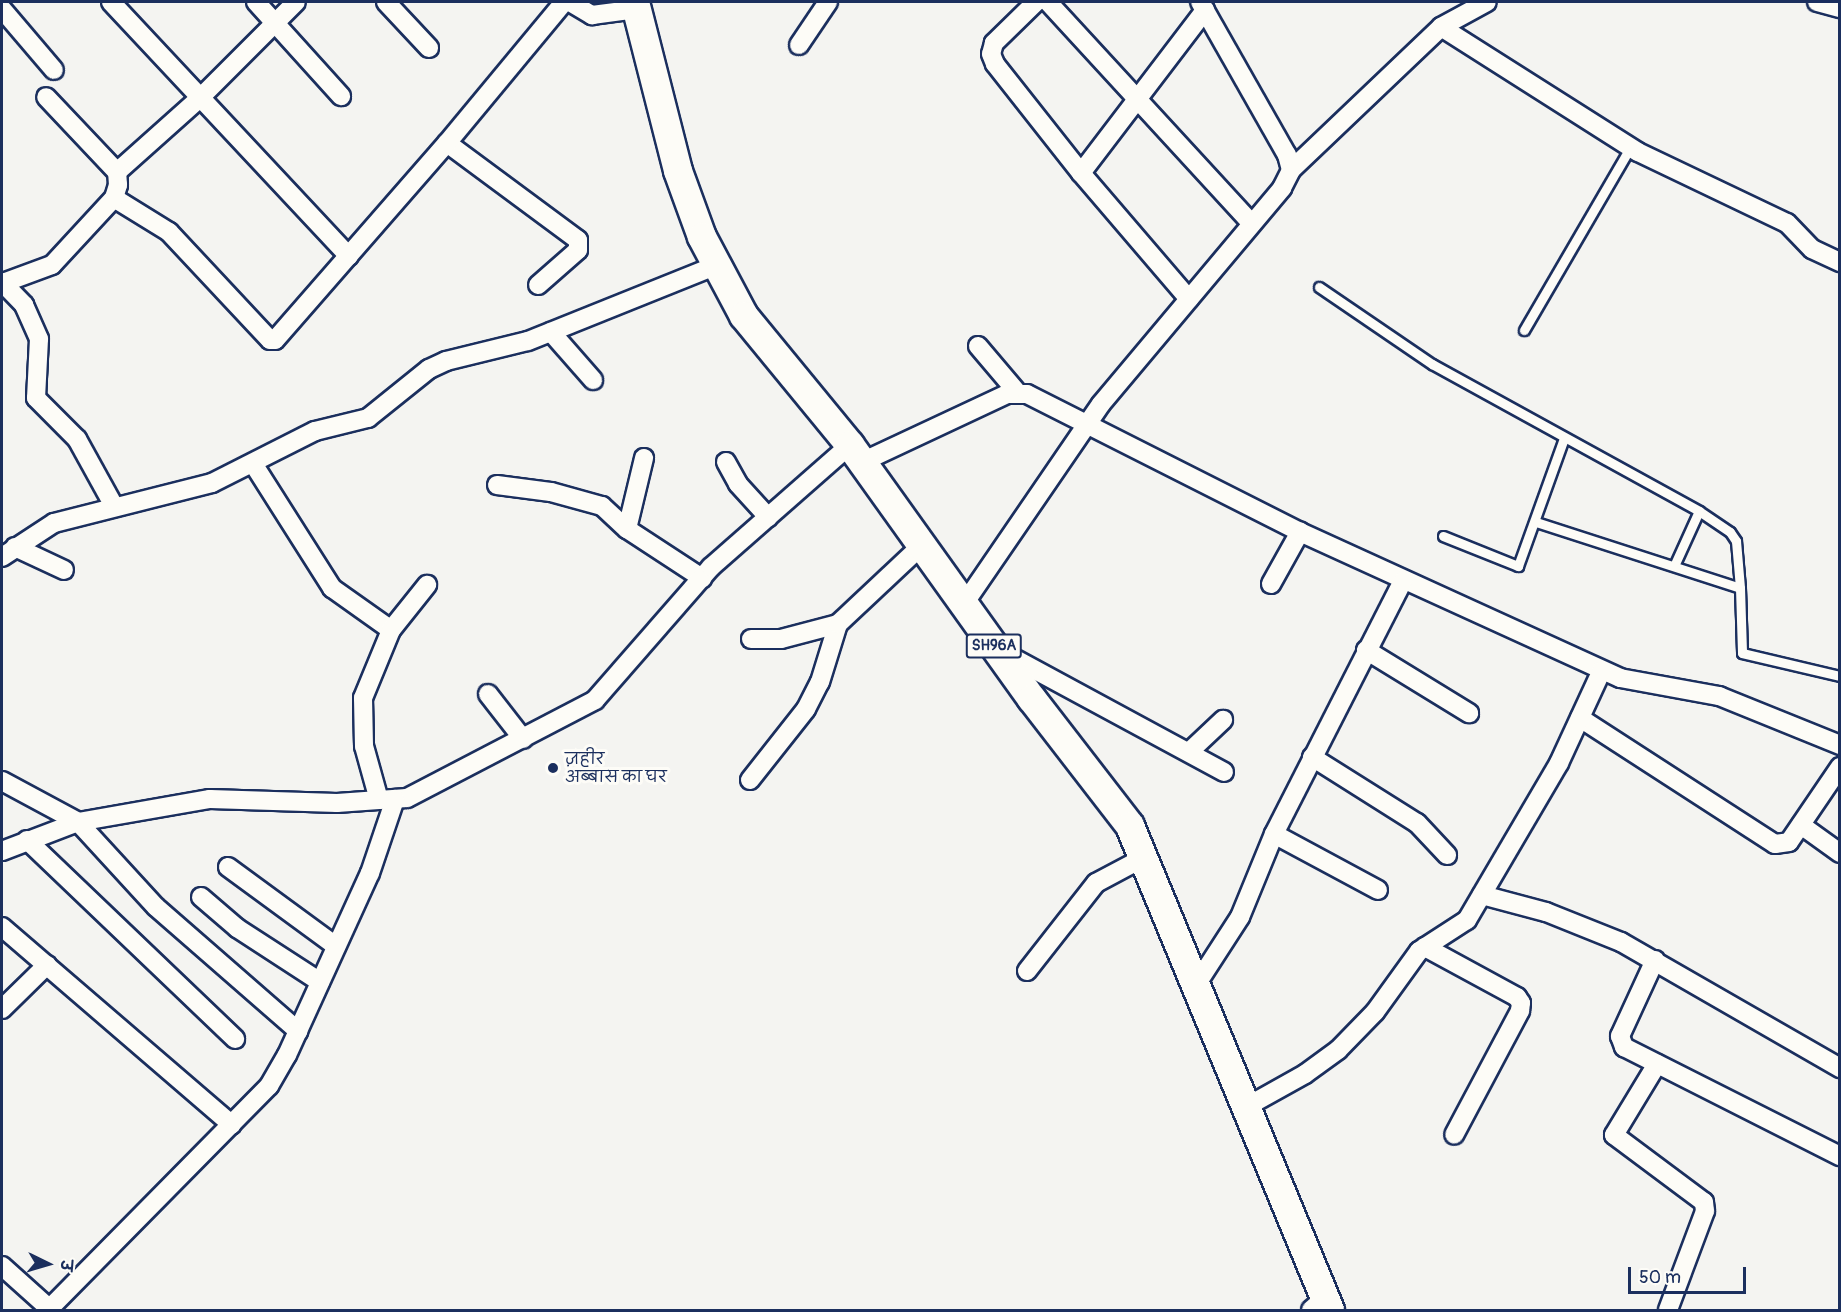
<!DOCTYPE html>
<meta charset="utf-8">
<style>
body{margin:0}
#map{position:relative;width:1841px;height:1312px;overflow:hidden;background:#f4f4f1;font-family:Pangolin,"Playpen Sans Deva",sans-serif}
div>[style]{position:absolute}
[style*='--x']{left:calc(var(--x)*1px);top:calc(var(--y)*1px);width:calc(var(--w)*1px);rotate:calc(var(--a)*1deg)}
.roads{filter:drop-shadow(2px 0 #1b2f5e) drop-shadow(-2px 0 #1b2f5e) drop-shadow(0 2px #1b2f5e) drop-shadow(0 -2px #1b2f5e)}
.lane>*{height:9px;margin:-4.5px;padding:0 4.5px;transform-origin:4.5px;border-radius:4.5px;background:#fdfcf7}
.street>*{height:18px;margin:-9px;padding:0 9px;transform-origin:9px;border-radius:9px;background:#fdfcf7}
.primary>*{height:28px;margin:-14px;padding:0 14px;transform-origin:14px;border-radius:14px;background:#fdfcf7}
.dots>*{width:16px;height:16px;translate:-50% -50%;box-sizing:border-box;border:3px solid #fdfcf7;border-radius:50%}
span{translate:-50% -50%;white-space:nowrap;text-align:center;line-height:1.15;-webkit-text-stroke:6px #fdfcf7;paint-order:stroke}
.shield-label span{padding:2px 4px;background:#fdfcf7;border:2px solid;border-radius:4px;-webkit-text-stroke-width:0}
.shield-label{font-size:15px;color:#1b2f5e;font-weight:700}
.poi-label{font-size:16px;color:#1b2f5e}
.left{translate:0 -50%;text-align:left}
.frame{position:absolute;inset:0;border:3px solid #1b2f5e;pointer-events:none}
.north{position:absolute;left:18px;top:1234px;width:60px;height:60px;-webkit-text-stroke:4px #fdfcf7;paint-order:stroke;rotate:95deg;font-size:16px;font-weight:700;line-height:24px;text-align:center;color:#1b2f5e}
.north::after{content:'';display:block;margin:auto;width:21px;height:27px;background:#1b2f5e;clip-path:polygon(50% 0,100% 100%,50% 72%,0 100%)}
.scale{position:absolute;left:1628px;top:1267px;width:118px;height:27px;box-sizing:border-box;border:3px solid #1b2f5e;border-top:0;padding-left:8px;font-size:18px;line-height:21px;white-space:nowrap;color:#1b2f5e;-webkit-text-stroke:4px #fdfcf7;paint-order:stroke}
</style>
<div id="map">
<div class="roads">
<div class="lane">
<i style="--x:1319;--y:287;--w:137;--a:34.3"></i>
<i style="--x:1432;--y:364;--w:305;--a:28.8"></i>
<i style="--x:1699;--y:511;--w:37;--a:34"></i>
<i style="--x:1730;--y:532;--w:11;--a:56"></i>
<i style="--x:1736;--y:541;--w:47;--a:85.1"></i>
<i style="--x:1524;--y:330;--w:211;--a:-59.8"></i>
<i style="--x:1536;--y:522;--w:214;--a:17.9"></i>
<i style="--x:1740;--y:588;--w:65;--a:88.2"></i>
<i style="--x:1742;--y:653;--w:101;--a:13.2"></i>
<i style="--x:1443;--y:536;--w:81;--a:21.8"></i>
<i style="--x:1518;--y:566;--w:136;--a:-70.2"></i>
<i style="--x:1674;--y:566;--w:60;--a:-65.6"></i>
</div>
<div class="street">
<i style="--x:111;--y:2;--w:348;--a:46.9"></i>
<i style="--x:256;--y:2;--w:127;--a:47.9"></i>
<i style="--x:386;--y:2;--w:63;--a:46.9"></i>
<i style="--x:570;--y:2;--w:26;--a:31"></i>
<i style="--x:592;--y:15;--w:45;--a:-7.6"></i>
<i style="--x:1036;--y:2;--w:59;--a:135.7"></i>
<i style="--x:994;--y:43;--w:11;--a:105"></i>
<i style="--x:991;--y:54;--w:11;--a:68"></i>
<i style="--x:995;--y:64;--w:139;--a:51.7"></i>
<i style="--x:1081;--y:173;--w:166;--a:49.4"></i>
<i style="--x:1048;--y:2;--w:301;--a:47.4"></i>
<i style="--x:1817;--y:2;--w:24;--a:15"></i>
<i style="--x:2;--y:9;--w:80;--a:49.6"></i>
<i style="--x:1441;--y:27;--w:233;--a:32.4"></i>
<i style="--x:1638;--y:152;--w:165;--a:25.5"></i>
<i style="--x:1787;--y:223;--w:36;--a:46"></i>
<i style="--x:1812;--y:249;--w:31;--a:25"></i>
<i style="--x:799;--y:45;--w:52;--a:-56"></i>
<i style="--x:447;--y:143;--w:163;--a:36.5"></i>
<i style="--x:578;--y:240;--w:10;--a:90"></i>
<i style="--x:578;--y:250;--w:53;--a:138.8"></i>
<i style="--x:1291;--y:170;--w:207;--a:-43.6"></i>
<i style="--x:1441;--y:27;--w:52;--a:-28.5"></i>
<i style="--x:117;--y:172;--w:113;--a:-41.8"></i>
<i style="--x:201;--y:97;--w:134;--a:-45"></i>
<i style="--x:1081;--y:173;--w:205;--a:-52.7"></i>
<i style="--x:114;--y:198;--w:65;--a:31.7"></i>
<i style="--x:169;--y:232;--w:148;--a:46.9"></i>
<i style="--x:270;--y:340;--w:5;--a:0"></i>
<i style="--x:275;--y:340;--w:262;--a:-48.9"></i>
<i style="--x:447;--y:143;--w:183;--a:-50.3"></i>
<i style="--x:2;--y:282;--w:32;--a:46"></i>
<i style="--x:24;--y:305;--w:37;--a:66"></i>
<i style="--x:39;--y:339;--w:59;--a:92.9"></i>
<i style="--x:36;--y:398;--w:58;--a:45"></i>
<i style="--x:77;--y:439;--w:77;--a:61.1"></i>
<i style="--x:3;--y:283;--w:52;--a:-20.2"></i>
<i style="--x:52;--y:265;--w:91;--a:-47.2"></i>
<i style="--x:114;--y:198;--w:14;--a:-73"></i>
<i style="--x:118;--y:185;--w:13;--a:-94"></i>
<i style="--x:117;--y:172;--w:103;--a:-133.4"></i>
<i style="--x:551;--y:332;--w:64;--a:48.8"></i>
<i style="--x:978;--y:346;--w:60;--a:49.7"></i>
<i style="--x:726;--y:462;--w:25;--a:61"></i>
<i style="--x:738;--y:484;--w:45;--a:47.7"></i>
<i style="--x:862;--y:462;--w:160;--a:-25.1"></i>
<i style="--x:1007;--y:394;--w:20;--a:0"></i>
<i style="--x:1027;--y:394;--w:306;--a:26.8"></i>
<i style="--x:1300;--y:532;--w:352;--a:24.5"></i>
<i style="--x:1620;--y:678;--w:101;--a:10.3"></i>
<i style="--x:1719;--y:696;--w:131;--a:22"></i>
<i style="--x:254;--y:465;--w:146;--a:57.6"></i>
<i style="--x:332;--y:588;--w:72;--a:35.4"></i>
<i style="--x:497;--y:485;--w:54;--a:7.4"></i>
<i style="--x:551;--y:492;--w:53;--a:15.4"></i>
<i style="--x:602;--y:506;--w:34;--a:43"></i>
<i style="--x:627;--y:529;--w:90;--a:33.2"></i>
<i style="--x:627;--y:529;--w:73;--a:-76.5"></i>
<i style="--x:15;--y:547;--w:54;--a:25.1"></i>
<i style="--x:2;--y:557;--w:62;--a:-33.2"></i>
<i style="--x:54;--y:523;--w:163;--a:-14.2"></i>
<i style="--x:212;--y:483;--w:115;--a:-26.8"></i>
<i style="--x:315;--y:431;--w:55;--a:-13.8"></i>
<i style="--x:368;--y:418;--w:78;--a:-38.8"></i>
<i style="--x:429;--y:369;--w:19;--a:-25"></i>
<i style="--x:446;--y:361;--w:84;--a:-13.7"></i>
<i style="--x:528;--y:341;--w:204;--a:-21.9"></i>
<i style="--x:1271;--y:584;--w:60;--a:-60.9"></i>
<i style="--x:964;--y:604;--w:242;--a:-55.6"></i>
<i style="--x:1101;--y:404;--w:282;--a:-50"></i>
<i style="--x:1282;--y:188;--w:20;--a:-63"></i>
<i style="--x:1291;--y:170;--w:16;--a:-105"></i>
<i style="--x:1287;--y:155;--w:176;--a:-119.6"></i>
<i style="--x:751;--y:639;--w:30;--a:0"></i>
<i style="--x:781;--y:639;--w:59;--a:-14.7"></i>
<i style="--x:1366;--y:650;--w:121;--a:31.5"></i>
<i style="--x:1004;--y:653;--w:250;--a:28.4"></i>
<i style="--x:488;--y:694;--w:57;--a:52.1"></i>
<i style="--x:1580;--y:718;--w:232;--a:32.9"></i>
<i style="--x:1775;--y:844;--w:14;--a:-8"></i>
<i style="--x:1789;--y:842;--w:91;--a:-55.8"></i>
<i style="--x:1189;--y:752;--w:47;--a:-43.3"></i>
<i style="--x:1312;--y:757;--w:124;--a:32.2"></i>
<i style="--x:1417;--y:823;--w:44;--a:46.8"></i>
<i style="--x:750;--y:780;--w:90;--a:-51.7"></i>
<i style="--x:806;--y:709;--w:30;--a:-63"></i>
<i style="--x:820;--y:682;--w:61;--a:-72.8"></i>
<i style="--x:838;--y:624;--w:115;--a:-43.2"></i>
<i style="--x:2;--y:781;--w:86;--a:28.3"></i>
<i style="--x:78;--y:822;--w:115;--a:47.5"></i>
<i style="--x:156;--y:907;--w:189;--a:41.1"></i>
<i style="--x:379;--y:800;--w:56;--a:-105.5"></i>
<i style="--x:364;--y:746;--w:48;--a:-91.2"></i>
<i style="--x:363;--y:698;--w:74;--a:-67.6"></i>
<i style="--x:391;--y:630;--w:58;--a:-51.3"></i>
<i style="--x:1801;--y:825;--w:48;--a:35.7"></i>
<i style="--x:1274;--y:834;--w:118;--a:28.3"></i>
<i style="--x:27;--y:840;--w:288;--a:43.7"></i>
<i style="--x:2;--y:851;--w:81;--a:-20.9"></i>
<i style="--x:78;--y:822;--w:134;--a:-9.9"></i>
<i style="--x:210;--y:799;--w:127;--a:1.8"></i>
<i style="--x:337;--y:803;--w:70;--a:-4.1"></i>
<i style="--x:407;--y:798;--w:212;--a:-27.5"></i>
<i style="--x:595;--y:700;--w:176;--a:-48.9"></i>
<i style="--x:711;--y:567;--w:185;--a:-41.3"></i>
<i style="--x:228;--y:867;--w:134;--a:36.2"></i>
<i style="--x:1482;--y:895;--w:66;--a:14.9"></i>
<i style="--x:1546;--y:912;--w:81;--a:21.8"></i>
<i style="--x:1621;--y:942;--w:253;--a:29.9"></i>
<i style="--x:201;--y:897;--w:48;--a:40.7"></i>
<i style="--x:237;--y:928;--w:99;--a:33"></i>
<i style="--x:2;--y:927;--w:303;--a:40.7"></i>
<i style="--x:1425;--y:947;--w:105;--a:28.5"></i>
<i style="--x:1517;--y:997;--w:7;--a:56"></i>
<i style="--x:1521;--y:1003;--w:8;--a:97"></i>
<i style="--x:1520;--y:1011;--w:140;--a:118"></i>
<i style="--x:1655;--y:960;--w:84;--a:114.7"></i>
<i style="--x:1620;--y:1036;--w:12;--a:70"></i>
<i style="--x:1624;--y:1047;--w:242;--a:26.8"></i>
<i style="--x:1027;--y:971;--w:112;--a:-51.9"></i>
<i style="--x:1096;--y:883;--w:53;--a:-28"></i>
<i style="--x:1196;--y:985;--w:81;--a:-57.1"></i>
<i style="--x:1240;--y:917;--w:90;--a:-67.7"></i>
<i style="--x:1274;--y:834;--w:284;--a:-63"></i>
<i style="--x:2;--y:1009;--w:63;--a:-44.4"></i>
<i style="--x:1657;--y:1064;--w:83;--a:121.2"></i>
<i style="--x:1614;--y:1135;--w:112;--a:36.7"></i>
<i style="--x:1704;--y:1202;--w:9;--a:84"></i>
<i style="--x:1705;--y:1211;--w:106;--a:110.5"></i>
<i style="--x:1246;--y:1107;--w:68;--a:-29.2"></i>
<i style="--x:1305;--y:1074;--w:41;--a:-36"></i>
<i style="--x:1338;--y:1050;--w:53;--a:-45.8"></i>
<i style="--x:1375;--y:1012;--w:75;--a:-54.2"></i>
<i style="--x:1419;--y:951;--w:57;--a:-32.9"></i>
<i style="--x:1467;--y:920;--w:182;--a:-59.6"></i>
<i style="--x:1559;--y:763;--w:102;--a:-65.2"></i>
<i style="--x:2;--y:1266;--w:64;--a:41.9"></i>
<i style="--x:48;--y:1310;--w:315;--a:-45.4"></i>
<i style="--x:269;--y:1086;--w:36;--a:-60"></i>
<i style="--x:287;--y:1055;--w:200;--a:-65.5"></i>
<i style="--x:370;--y:873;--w:78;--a:-71.3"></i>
<i style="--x:1311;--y:1310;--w:18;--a:-41"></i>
</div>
<div class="primary">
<i style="--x:635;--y:2;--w:174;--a:75.7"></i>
<i style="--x:678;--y:171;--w:70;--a:70"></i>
<i style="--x:702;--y:237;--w:89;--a:62"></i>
<i style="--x:744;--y:316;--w:167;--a:50.6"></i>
<i style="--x:850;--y:445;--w:312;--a:54.4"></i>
<i style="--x:1032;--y:699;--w:160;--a:52.3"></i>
<i style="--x:1130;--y:826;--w:524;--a:67.55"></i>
</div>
</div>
<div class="dots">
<i style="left:553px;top:768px;background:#1b2f5e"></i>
</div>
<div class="shield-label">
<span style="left:994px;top:646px">SH96A</span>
</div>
<div class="poi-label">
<span class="left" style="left:565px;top:768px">ज़हीर<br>अब्बास का घर</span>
</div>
<div class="frame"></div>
<div class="north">उ</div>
<div class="scale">50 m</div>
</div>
